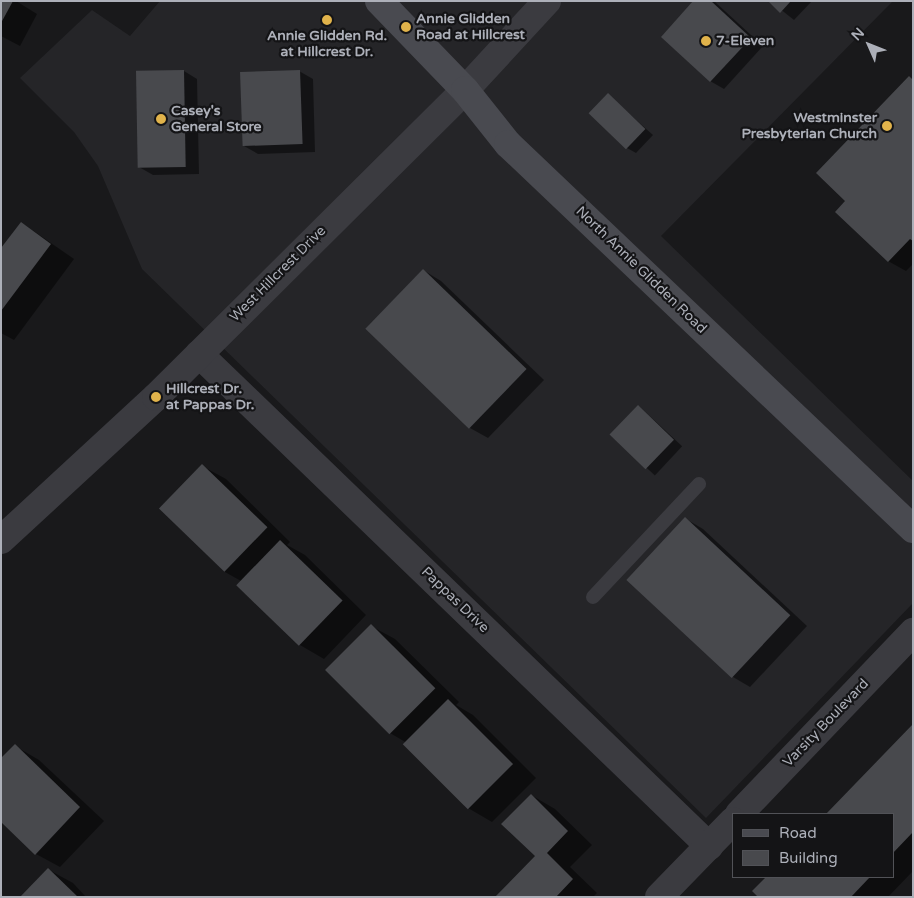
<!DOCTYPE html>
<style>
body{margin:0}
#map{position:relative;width:914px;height:898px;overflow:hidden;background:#19191b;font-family:"Varela Round",sans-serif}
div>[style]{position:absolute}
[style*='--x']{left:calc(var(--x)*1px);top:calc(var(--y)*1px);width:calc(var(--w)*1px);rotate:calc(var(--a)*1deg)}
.built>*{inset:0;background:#252528}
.shadow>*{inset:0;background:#0007;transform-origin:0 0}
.building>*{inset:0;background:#48494d;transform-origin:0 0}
.service>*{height:14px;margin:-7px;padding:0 7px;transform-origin:7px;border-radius:7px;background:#3b3b40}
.minor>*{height:28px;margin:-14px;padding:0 14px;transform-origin:14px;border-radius:14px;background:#3b3b40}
.tertiary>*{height:28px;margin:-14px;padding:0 14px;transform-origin:14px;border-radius:14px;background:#3b3b40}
.secondary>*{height:28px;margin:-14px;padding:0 14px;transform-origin:14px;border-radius:14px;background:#494a50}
.dots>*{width:14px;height:14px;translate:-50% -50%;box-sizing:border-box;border:2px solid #141416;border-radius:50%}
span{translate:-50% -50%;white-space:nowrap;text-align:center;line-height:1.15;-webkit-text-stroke:4.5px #141416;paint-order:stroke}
.poi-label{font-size:14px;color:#adb0b9;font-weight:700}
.left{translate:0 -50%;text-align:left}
.right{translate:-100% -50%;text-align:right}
.street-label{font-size:14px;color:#adb0b9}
.frame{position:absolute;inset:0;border:2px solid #adb0b9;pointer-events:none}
.legend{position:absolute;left:732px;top:813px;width:162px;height:65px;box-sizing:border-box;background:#141416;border:1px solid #515257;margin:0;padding:6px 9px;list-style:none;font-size:15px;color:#adb0b9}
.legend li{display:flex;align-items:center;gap:10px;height:25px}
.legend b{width:25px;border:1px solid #515257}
.north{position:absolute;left:844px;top:20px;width:50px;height:50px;-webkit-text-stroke:4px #141416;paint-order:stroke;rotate:314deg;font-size:14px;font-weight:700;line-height:20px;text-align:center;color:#adb0b9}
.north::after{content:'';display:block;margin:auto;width:18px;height:22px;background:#adb0b9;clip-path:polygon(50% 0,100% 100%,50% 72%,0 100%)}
</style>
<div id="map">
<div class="built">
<i style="clip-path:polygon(160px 1px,893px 1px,661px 236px,913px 481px,913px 603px,706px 818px,142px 269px,98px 166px,74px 132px,20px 78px,92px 10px,130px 36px)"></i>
</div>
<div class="shadow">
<i style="clip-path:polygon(1px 1px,16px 1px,37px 14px,20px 46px,1px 36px)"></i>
<i style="clip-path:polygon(695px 1px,714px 1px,763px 46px,724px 89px,710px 81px)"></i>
<i style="clip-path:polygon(770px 1px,812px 1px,794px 20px)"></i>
<i style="clip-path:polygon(184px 71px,197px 79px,199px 174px,153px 175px,139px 167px)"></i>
<i style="clip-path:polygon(299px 71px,313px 79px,315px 152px,258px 154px,244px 146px)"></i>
<i style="clip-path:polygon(913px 80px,913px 264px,906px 271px,888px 261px,847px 201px)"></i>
<i style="clip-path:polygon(608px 95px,653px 135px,636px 153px,627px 148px)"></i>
<i style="clip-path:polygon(22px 223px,74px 259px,14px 340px,1px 333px,1px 250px)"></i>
<i style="clip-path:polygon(423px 270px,441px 281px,544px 380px,488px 438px,470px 428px,367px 329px)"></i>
<i style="left:639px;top:406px;width:59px;height:40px;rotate:43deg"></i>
<i style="clip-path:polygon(202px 466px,226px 479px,290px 542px,287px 545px,305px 555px,366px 615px,324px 659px,300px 645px,241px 581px,225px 572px)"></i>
<i style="clip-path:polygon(686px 519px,703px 529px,807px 626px,750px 687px,733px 677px)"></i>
<i style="clip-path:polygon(371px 626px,395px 639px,459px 702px,456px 705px,473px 715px,536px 778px,492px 822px,468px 808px,405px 745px,407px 743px,390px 733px,327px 670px)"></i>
<i style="clip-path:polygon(913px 726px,913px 871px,888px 897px,760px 897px,754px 891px,768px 877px,893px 877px,893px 814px,828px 814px)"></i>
<i style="clip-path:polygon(15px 746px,39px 760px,104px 821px,60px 867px,36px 854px)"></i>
<i style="clip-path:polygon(531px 795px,555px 809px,592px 845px,570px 867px,597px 893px,593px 897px,497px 897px,536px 856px)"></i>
<i style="clip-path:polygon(49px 870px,73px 883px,86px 897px,22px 897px)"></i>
</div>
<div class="building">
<i style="clip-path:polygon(1px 1px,13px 1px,1px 23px)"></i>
<i style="clip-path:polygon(693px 1px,711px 1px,751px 38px,710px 82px,661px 37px)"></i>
<i style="clip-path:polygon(768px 1px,791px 1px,780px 13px)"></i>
<i style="left:184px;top:70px;width:97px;height:48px;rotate:89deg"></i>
<i style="left:300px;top:70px;width:74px;height:60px;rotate:88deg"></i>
<i style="clip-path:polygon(909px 76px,913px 80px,913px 241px,910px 239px,888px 262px,835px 212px,845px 201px,816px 173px)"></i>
<i style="left:608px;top:93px;width:52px;height:28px;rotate:44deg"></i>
<i style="clip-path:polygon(21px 222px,51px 244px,1px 311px,1px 248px)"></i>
<i style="left:423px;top:269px;width:144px;height:83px;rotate:44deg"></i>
<i style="left:638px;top:405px;width:50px;height:41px;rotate:44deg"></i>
<i style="left:202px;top:464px;width:91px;height:62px;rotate:44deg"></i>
<i style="left:685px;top:517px;width:144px;height:86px;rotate:43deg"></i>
<i style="left:280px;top:540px;width:87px;height:63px;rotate:44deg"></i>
<i style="left:371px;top:624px;width:91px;height:65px;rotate:45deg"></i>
<i style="left:448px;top:699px;width:92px;height:64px;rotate:45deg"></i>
<i style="clip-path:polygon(913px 724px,913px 832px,893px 853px,893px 814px,826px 814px)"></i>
<i style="clip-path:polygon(15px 744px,80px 807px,35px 855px,1px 822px,1px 758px)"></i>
<i style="clip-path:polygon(531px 794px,568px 831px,547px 853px,573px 879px,556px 897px,495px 897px,535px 856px,501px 824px)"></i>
<i style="clip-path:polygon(48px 868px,78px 897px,20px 897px)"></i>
<i style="clip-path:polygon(766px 877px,870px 877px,851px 897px,758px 897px,752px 891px)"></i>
</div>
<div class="service">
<i style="--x:593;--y:597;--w:155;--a:-46.8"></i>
</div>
<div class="minor">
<i style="--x:199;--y:354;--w:709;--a:43.97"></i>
<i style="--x:1;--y:540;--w:211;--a:-42.7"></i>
<i style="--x:156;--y:397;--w:436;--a:-44.8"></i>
<i style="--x:739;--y:814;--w:252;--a:-46.3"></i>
<i style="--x:659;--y:897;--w:106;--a:-45.8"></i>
</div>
<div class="tertiary">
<i style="--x:465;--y:90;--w:121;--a:-47.3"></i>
</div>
<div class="secondary">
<i style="--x:379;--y:1;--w:124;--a:46"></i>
<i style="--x:465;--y:90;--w:69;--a:51.5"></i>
<i style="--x:508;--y:144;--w:559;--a:43.55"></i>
</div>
<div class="dots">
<i style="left:327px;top:20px;background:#e1b34b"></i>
<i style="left:406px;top:27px;background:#e1b34b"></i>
<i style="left:706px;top:41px;background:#e1b34b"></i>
<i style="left:161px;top:119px;background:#e1b34b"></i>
<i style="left:887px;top:126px;background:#e1b34b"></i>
<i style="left:156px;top:397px;background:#e1b34b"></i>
</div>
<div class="poi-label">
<span class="left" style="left:416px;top:27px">Annie Glidden<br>Road at Hillcrest</span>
<span style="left:327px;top:44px">Annie Glidden Rd.<br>at Hillcrest Dr.</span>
<span class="left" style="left:716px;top:41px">7-Eleven</span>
<span class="left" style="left:171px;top:119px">Casey's<br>General Store</span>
<span class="right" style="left:877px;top:126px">Westminster<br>Presbyterian Church</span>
<span class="left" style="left:166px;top:397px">Hillcrest Dr.<br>at Pappas Dr.</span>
</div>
<div class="street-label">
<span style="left:641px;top:270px;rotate:44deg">North Annie Glidden Road</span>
<span style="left:278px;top:274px;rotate:-45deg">West Hillcrest Drive</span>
<span style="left:455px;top:600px;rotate:44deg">Pappas Drive</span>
<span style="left:826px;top:723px;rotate:-46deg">Varsity Boulevard</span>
</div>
<div class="frame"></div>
<ul class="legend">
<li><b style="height:6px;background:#494a50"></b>Road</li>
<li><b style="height:14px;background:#48494d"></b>Building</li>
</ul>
<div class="north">N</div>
</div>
